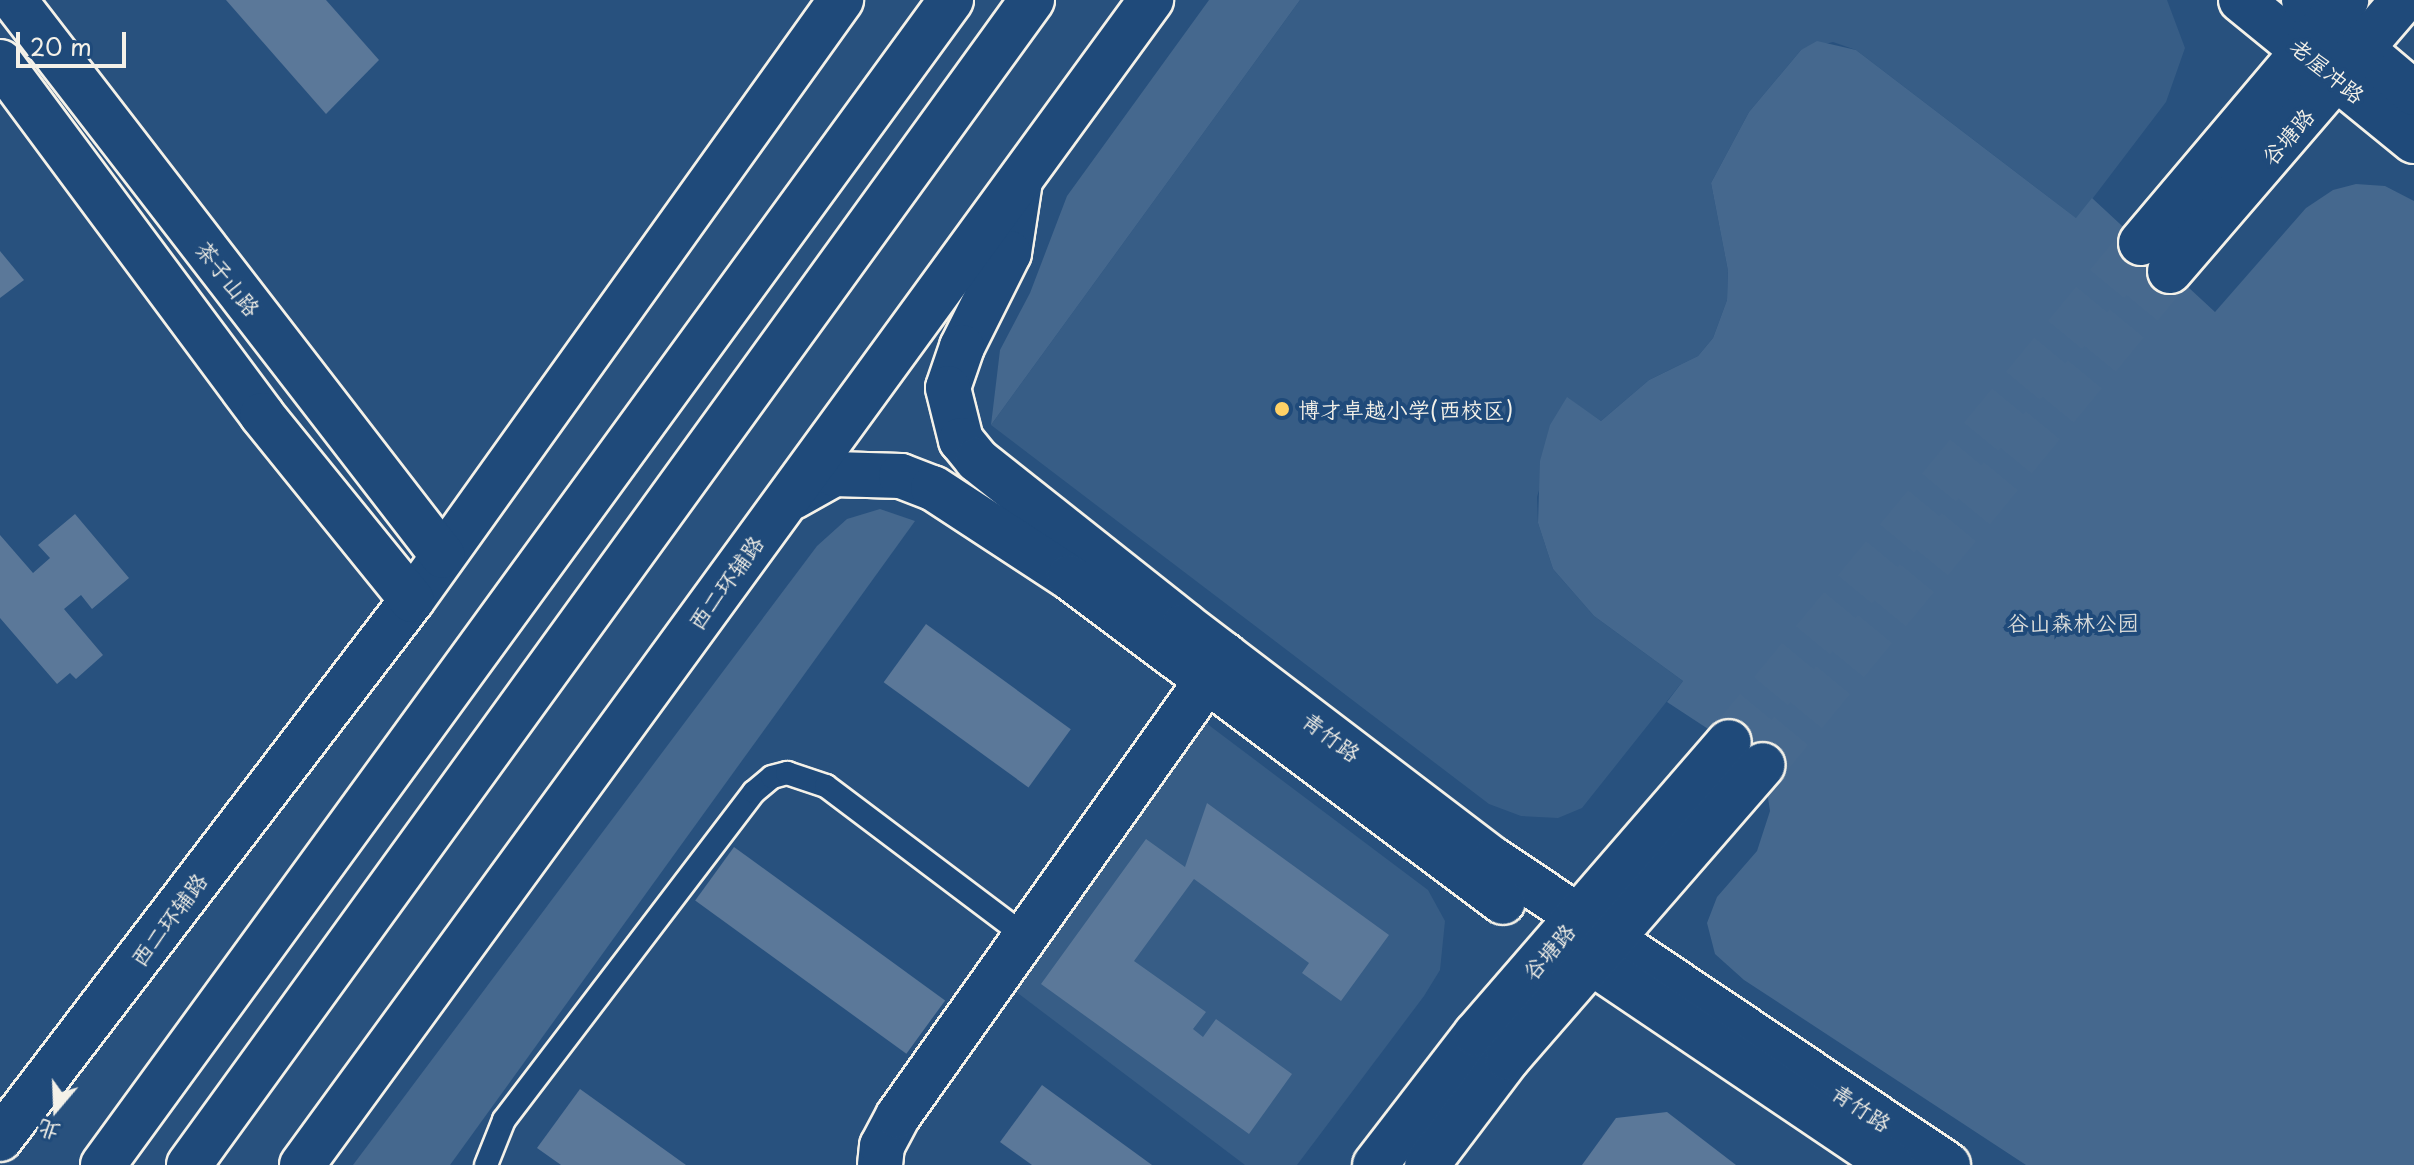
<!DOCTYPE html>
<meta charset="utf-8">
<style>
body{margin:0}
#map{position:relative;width:2414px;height:1165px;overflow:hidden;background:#28517e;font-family:"Playpen Sans","LXGW WenKai TC",sans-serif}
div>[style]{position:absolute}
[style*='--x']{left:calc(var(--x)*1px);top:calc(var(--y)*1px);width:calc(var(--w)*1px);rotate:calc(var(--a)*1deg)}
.built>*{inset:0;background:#375d86}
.green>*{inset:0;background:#45688e}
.building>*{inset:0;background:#5b7899;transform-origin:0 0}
.secondary-tunnel>*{height:44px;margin-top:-22px;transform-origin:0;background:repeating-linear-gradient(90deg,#47698e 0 44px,transparent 0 66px)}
.roads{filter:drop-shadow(2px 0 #f4f1e8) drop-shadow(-2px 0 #f4f1e8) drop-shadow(0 2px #f4f1e8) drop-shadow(0 -2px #f4f1e8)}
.service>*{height:22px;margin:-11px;padding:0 11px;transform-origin:11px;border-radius:11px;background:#1f4a7a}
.minor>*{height:44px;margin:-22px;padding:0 22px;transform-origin:22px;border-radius:22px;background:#1f4a7a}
.tertiary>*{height:44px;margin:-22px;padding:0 22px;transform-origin:22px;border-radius:22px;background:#1f4a7a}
.secondary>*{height:44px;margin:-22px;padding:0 22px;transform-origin:22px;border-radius:22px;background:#1f4a7a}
.trunk>*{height:44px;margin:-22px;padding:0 22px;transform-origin:22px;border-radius:22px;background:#1f4a7a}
.dots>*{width:22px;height:22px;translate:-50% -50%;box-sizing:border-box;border:4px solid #1f4a7a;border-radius:50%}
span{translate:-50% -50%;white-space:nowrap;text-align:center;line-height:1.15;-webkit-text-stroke:8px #1f4a7a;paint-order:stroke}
.street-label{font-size:22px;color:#f4f1e8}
.poi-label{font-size:22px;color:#f4f1e8}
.left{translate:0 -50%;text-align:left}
.park-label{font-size:22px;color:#dadcda}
.north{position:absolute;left:16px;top:1069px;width:80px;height:80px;-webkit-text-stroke:6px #1f4a7a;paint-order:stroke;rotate:199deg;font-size:22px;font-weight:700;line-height:32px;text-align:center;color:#f4f1e8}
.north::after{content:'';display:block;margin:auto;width:28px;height:36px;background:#f4f1e8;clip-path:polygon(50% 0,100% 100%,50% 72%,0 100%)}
.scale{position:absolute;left:16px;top:32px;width:110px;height:36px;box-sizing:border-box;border:4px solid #f4f1e8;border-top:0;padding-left:10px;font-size:24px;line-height:28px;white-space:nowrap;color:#f4f1e8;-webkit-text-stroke:6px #1f4a7a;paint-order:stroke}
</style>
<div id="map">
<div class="built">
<i style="clip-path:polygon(1300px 0,2167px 0,2185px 48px,2166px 102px,2077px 219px,1856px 50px,1833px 42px,1801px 50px,1749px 112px,1711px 183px,1728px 271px,1727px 300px,1713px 338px,1698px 356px,1649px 380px,1601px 421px,1567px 398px,1537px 497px,1538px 523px,1553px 569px,1594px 616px,1683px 681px,1582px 808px,1558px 818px,1521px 816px,1489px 804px,991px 425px)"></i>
<i style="clip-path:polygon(1202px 720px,1428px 890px,1445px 921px,1440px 970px,1424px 996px,1297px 1165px,1245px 1165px,1007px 985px)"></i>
</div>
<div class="green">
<i style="clip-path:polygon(1209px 0,1300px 0,991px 425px,1000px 350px,1030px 293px,1067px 196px)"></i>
<i style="clip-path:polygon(1817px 41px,1856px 50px,2076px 218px,2092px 198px,2215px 312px,2306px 208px,2333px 190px,2356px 184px,2385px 186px,2414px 201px,2414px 1165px,2026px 1165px,1744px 980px,1715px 954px,1707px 923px,1717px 897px,1757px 851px,1770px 811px,1763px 765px,1667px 702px,1683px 681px,1594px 616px,1553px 569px,1538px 523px,1540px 461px,1550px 425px,1567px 397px,1601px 421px,1649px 380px,1698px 356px,1713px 338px,1727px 300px,1728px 271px,1711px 183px,1749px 112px,1801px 50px)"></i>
<i style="clip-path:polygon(880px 509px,915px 521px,450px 1165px,353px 1165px,817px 546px,847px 519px)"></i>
</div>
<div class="building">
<i style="clip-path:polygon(226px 0,326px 0,379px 60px,326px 114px)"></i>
<i style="clip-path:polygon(0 251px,24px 280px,0 298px)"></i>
<i style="clip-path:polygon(75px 514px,129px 578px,92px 609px,81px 595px,64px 609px,103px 655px,76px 679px,70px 673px,57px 684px,0 618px,0 535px,33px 573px,50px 558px,38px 545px)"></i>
<i style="left:926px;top:624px;width:179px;height:72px;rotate:36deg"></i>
<i style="clip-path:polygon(1207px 803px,1389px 935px,1341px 1001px,1302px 973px,1309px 963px,1194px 879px,1134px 961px,1206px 1012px,1193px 1029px,1203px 1037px,1216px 1019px,1292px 1074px,1249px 1134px,1041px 984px,1146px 839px,1185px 867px)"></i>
<i style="left:734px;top:847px;width:261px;height:66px;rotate:36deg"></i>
<i style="clip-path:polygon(1042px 1085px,1152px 1165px,1032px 1165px,1000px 1142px)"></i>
<i style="clip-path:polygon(580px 1089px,686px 1165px,561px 1165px,537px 1148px)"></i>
<i style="clip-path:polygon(1667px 1112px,1736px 1165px,1582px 1165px,1616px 1118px)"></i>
</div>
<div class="secondary-tunnel">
<i style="--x:1729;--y:742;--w:647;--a:-50.46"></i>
<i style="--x:1763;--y:765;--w:640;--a:-50.52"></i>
</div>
<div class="roads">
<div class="service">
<i style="--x:486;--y:1165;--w:48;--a:-68.2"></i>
<i style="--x:504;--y:1120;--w:412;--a:-52.7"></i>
<i style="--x:754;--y:792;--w:23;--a:-40"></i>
<i style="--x:772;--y:777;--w:16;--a:-15"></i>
<i style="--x:787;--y:773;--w:41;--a:18.4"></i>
<i style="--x:826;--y:786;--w:249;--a:37"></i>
</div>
<div class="minor">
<i style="--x:880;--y:1165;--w:19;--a:-84"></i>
<i style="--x:882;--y:1146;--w:34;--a:-62"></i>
<i style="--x:898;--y:1116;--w:565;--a:-54.65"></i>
</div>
<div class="tertiary">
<i style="--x:1020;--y:181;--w:73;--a:98.7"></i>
<i style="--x:1009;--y:253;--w:105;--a:116.6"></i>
<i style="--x:962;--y:347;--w:43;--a:108.9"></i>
<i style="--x:948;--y:388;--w:54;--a:76"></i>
<i style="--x:961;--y:440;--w:26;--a:51"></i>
<i style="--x:977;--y:460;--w:265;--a:38.4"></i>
<i style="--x:1185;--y:625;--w:388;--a:37.3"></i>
<i style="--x:1494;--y:860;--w:547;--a:33.89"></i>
<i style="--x:793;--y:497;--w:47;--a:-29.3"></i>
<i style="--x:834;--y:474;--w:67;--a:1.7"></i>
<i style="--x:901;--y:476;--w:34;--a:21"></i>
<i style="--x:933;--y:488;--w:163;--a:33.2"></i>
<i style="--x:1069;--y:577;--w:542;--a:36.83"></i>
<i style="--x:1560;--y:941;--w:400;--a:34"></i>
<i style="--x:0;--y:1139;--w:678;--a:-52.61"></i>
<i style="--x:412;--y:600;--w:738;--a:-54.44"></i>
<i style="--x:302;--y:1165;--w:1442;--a:-53.92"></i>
</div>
<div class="secondary">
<i style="--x:14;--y:0;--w:702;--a:52.35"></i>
<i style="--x:2241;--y:0;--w:223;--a:39.2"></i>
<i style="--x:2304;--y:0;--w:144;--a:40.2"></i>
<i style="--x:0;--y:62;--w:440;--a:53.4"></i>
<i style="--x:262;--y:415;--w:238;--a:51"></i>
<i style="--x:2141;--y:243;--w:318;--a:-49.8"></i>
<i style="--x:2170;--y:271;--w:357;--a:-49.3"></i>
<i style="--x:1375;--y:1165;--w:165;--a:-52.4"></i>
<i style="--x:1476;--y:1034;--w:386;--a:-49.1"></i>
<i style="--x:1427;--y:1165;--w:134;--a:-52.9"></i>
<i style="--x:1508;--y:1058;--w:388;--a:-49"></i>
</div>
<div class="trunk">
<i style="--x:103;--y:1165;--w:1441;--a:-53.95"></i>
<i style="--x:189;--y:1165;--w:1438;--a:-54.11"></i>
</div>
</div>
<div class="dots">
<i style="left:1282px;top:409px;background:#ffd166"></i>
</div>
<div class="street-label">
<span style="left:2328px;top:70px;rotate:39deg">老屋冲路</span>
<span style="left:2287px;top:136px;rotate:-49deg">谷塘路</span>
<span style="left:229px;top:278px;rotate:52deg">茶子山路</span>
<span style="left:725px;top:582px;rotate:-54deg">西二环辅路</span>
<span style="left:1332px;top:736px;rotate:37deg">青竹路</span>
<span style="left:168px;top:919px;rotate:-53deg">西二环辅路</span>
<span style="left:1548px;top:951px;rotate:-49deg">谷塘路</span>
<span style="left:1862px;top:1107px;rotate:34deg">青竹路</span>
</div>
<div class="poi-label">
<span class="left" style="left:1298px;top:409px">博才卓越小学(西校区)</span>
</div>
<div class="park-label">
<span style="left:2073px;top:622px">谷山森林公园</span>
</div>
<div class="north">北</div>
<div class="scale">20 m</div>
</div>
